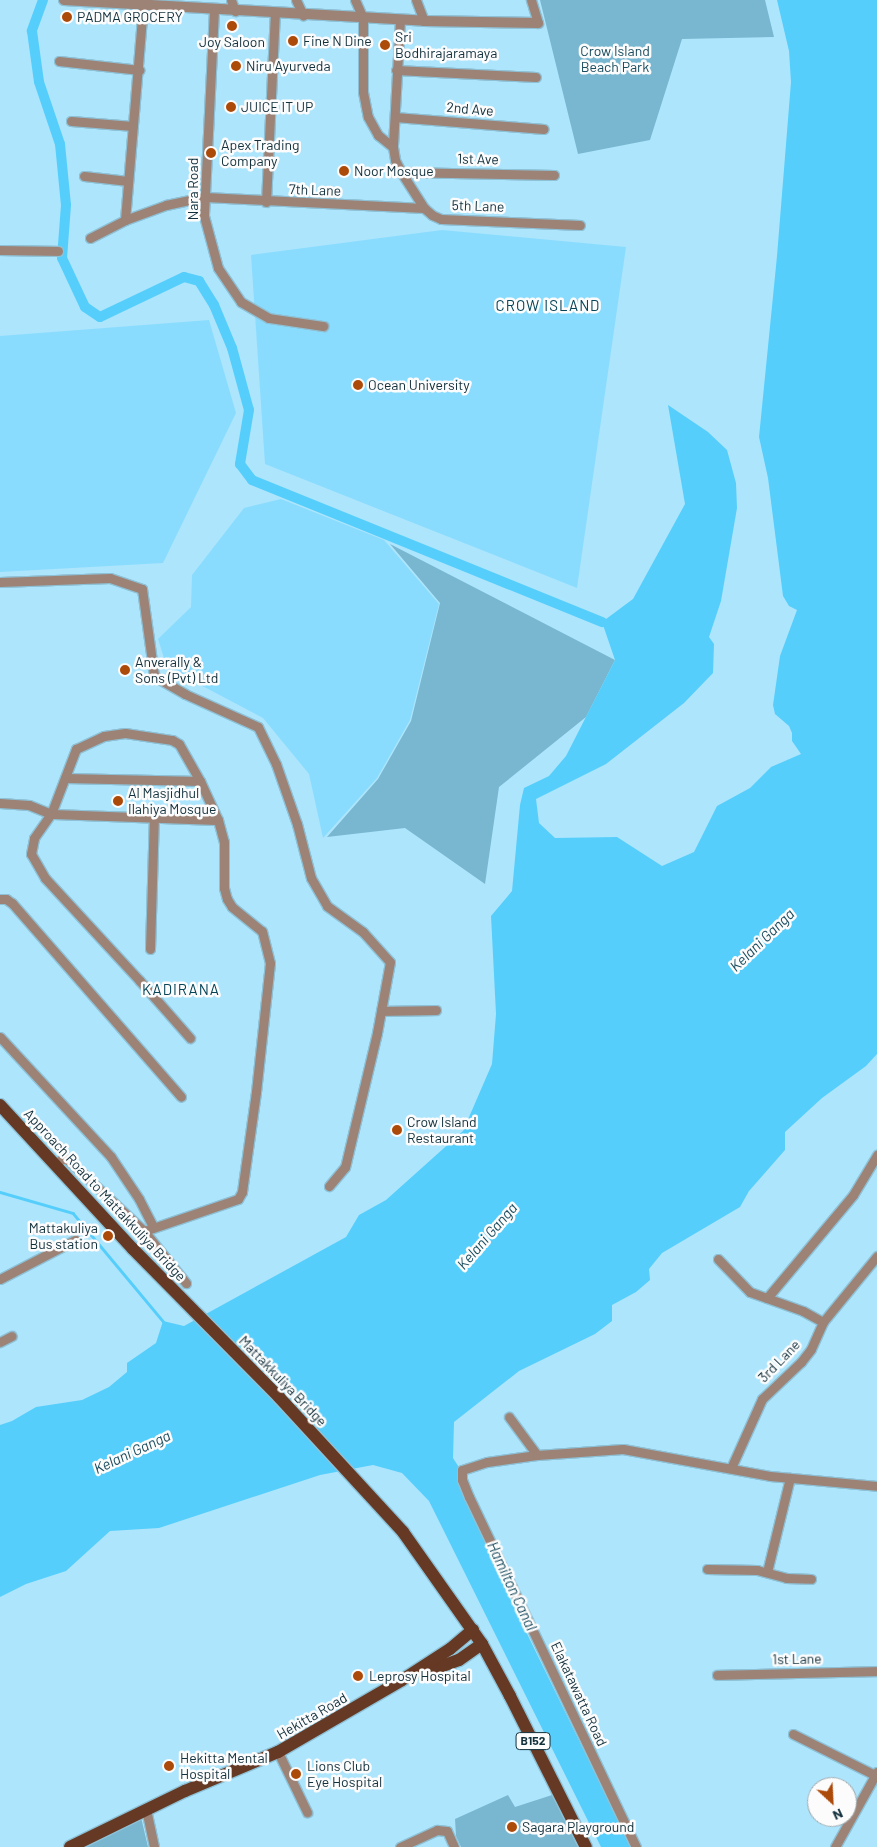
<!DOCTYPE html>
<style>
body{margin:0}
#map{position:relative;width:877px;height:1847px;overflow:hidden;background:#ade5fd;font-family:Barlow,sans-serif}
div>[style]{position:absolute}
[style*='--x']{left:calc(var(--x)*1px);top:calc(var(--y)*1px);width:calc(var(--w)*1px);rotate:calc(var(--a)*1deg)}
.built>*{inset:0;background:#8adcfe}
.green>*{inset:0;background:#79b7d1}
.water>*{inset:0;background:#56cefb}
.stream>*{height:2.5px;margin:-1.25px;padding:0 1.25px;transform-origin:1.25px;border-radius:1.25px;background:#56cefb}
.canal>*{height:10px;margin:-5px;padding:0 5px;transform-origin:5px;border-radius:5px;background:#56cefb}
.roads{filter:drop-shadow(1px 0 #8ec1d6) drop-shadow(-1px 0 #8ec1d6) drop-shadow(0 1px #8ec1d6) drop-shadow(0 -1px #8ec1d6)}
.minor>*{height:9px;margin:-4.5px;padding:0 4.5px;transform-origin:4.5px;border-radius:4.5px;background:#9d8276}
.tertiary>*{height:10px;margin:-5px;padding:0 5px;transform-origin:5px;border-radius:5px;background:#9d8276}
.primary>*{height:12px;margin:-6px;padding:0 6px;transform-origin:6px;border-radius:6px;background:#653924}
.dots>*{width:14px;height:14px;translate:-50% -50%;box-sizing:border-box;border:2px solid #fcfcfc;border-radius:50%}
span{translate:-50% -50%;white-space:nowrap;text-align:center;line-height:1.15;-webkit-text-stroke:5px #fcfcfc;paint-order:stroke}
.shield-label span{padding:1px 4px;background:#fcfcfc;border:1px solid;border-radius:4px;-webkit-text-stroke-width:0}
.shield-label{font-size:12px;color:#12303c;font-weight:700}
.poi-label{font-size:14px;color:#12303c}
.left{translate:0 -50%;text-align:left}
.right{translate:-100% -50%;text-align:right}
.park-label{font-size:14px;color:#194c5e}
.street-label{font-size:14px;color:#12303c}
.neighbourhood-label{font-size:15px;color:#064458;letter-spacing:1px}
.water-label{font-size:15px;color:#1b4d5f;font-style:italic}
.north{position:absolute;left:807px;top:1777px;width:50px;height:50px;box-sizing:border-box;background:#fcfcfc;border:1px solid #9eaaaf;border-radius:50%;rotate:155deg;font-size:14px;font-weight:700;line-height:20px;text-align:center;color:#12303c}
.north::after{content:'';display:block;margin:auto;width:18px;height:22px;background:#ac4a0a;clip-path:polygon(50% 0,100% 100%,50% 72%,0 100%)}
</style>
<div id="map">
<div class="built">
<i style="clip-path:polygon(442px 230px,626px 247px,577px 588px,265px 464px,251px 255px)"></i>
<i style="clip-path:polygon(209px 320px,236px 413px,163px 563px,0 572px,0 336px)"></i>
<i style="clip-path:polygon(281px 499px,384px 540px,439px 604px,410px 720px,377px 778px,323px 838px,309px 774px,263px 718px,176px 672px,164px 658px,158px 639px,191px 607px,192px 575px,244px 508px)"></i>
</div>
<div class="green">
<i style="clip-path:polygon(540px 0,765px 0,774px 37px,682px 39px,650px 140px,578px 154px)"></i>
<i style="clip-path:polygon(390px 544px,615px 660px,586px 717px,499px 787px,485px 884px,405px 828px,327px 837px,378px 779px,411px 721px,440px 603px)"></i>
<i style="clip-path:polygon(508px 1795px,515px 1807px,552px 1795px,578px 1847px,461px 1847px,456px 1836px,455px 1819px)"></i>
<i style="clip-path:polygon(141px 1817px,148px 1847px,86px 1847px,89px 1846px)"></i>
</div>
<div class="water">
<i style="clip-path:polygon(777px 0,877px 0,877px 1054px,866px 1066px,822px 1098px,785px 1132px,785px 1150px,749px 1191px,740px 1207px,662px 1253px,649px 1269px,650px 1280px,636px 1292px,612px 1305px,612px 1321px,595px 1334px,519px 1371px,454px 1422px,453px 1458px,469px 1483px,495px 1568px,631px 1847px,601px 1847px,429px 1501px,402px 1473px,373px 1465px,320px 1475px,159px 1528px,110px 1531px,66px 1571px,26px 1584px,0 1597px,0 1425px,12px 1421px,36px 1407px,82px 1400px,109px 1387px,127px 1372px,127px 1363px,156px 1343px,163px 1321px,184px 1326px,346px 1237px,359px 1215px,386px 1200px,463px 1131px,492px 1064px,496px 1014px,491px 916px,512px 891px,520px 805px,524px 788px,549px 776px,566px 756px,615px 660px,602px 622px,633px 599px,685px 504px,668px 405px,708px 432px,727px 450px,736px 483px,737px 508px,721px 601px,709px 637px,714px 644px,713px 673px,684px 703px,606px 764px,536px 799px,539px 823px,555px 838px,617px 837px,662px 866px,694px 852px,717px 806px,750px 788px,771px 767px,801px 754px,792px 741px,792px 733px,789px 726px,775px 714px,773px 705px,780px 656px,797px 610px,789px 606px,783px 596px,768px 478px,759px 437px,777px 256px,791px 82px,789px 51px)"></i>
</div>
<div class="stream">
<i style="--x:0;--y:1192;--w:76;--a:16"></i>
<i style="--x:73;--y:1213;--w:141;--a:50.2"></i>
</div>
<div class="canal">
<i style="--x:43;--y:0;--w:33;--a:110"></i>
<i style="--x:32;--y:31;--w:51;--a:82.2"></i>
<i style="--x:39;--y:82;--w:65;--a:71.3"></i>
<i style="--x:60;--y:144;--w:61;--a:84.4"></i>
<i style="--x:66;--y:205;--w:53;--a:94.3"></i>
<i style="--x:62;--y:258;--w:54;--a:64.9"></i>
<i style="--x:85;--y:307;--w:18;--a:34"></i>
<i style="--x:100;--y:317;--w:93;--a:-25.5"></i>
<i style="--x:184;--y:277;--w:16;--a:15"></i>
<i style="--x:199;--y:281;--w:28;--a:58"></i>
<i style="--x:214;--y:305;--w:47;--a:67.3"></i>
<i style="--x:232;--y:348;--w:64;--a:74.7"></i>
<i style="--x:249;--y:410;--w:55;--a:99.5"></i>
<i style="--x:240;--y:464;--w:20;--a:53"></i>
<i style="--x:252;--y:480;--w:378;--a:22.1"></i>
</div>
<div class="roads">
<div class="minor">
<i style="--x:231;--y:0;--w:12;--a:70"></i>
<i style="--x:296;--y:0;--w:17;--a:65"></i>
<i style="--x:355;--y:0;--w:20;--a:66"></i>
<i style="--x:363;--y:18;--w:74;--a:90"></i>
<i style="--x:363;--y:92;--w:25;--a:79"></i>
<i style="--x:368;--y:117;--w:21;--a:61"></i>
<i style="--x:378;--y:135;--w:19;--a:39"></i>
<i style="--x:416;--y:0;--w:22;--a:69"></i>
<i style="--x:531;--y:0;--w:24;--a:73"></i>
<i style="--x:214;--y:10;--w:206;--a:92.8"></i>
<i style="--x:204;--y:216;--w:54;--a:74.9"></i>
<i style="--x:218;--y:268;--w:41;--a:55.9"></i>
<i style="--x:241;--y:302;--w:32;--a:30"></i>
<i style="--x:269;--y:318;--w:55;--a:8.4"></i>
<i style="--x:400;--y:20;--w:127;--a:93.2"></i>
<i style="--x:393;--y:147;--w:13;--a:81"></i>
<i style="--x:395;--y:160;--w:13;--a:63"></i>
<i style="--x:401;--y:172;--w:43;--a:57.4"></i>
<i style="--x:424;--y:208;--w:11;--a:41"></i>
<i style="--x:432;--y:215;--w:10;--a:24"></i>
<i style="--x:441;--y:219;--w:139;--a:2.5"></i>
<i style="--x:59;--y:61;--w:81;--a:6.4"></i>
<i style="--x:396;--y:70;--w:140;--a:2.9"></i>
<i style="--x:395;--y:117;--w:149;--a:4.6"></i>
<i style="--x:71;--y:121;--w:62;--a:4.6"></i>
<i style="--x:401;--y:172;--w:153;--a:1.1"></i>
<i style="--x:84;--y:176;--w:44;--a:6.5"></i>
<i style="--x:266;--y:202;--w:189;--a:-87.3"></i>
<i style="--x:125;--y:220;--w:215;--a:-85.2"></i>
<i style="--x:90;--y:238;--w:39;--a:-27"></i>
<i style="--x:125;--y:220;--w:44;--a:-20.1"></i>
<i style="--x:166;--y:205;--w:40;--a:-12"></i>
<i style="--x:205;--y:197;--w:219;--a:2.9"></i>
<i style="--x:0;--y:250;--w:58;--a:1"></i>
<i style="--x:0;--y:582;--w:110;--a:-2.1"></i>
<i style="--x:110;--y:578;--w:34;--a:19"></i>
<i style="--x:142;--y:589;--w:88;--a:82.1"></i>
<i style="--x:154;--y:676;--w:36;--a:30"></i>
<i style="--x:185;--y:694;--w:80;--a:24.3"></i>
<i style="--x:258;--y:727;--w:41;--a:64.1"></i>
<i style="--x:276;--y:764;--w:64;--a:70.7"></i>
<i style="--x:297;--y:824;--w:56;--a:75.5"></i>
<i style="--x:311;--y:878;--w:32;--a:60"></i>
<i style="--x:327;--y:906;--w:44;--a:35.8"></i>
<i style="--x:363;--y:932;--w:40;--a:48"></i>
<i style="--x:390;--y:962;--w:72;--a:100.4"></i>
<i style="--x:377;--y:1033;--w:138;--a:103.4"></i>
<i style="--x:345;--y:1167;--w:25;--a:130"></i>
<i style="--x:65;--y:778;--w:135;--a:1.3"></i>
<i style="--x:0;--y:803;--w:29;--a:4"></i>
<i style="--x:29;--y:805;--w:24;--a:22"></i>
<i style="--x:51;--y:814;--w:70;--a:-69"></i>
<i style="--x:76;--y:749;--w:31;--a:-25"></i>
<i style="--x:104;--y:736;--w:21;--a:-8"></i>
<i style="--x:125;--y:733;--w:48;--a:8.5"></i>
<i style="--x:172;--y:740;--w:8;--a:30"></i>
<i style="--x:179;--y:744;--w:43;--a:60.4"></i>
<i style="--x:200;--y:781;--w:43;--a:65.2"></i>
<i style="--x:218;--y:820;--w:23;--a:75"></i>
<i style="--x:224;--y:842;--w:46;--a:90"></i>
<i style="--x:224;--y:888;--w:11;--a:75"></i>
<i style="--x:227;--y:899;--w:9;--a:58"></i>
<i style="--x:232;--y:907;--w:38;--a:39"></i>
<i style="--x:262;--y:931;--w:33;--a:76"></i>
<i style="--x:270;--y:963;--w:130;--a:96.2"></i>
<i style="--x:256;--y:1092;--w:101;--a:98"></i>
<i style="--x:242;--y:1192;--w:8;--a:120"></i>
<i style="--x:238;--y:1199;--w:99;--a:161.2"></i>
<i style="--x:144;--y:1231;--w:104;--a:-136.9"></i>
<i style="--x:68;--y:1160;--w:5;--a:-158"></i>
<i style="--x:63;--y:1158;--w:9;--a:139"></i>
<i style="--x:0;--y:899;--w:6;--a:0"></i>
<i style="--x:6;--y:899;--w:7;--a:34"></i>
<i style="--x:12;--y:903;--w:257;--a:48.9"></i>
<i style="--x:150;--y:949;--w:131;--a:-88.3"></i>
<i style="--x:381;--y:1011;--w:55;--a:-1"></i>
<i style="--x:0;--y:1037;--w:163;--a:47.2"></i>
<i style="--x:111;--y:1157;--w:50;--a:56.3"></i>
<i style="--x:139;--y:1199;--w:31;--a:63"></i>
<i style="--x:190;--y:1038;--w:76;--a:-131.3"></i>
<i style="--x:140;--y:981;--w:140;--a:-132.7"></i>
<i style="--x:45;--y:878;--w:28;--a:-120"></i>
<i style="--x:31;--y:854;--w:16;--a:-79"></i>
<i style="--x:34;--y:838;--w:29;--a:-55"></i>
<i style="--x:51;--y:814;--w:167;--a:2.1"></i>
<i style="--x:144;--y:1231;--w:67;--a:51.1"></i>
<i style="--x:718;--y:1259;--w:46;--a:45.9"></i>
<i style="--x:750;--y:1292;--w:56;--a:19.7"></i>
<i style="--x:803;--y:1311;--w:23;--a:29"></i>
<i style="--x:0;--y:1279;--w:85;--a:-27.5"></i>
<i style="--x:767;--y:1298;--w:134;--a:-50.1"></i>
<i style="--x:853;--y:1195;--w:47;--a:-59"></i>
<i style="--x:0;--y:1342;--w:13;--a:-27"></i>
<i style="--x:509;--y:1417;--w:47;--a:53.6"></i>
<i style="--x:731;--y:1468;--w:76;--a:-65.8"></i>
<i style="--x:762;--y:1399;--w:54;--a:-43.5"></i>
<i style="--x:801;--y:1362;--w:16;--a:-52"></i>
<i style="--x:811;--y:1349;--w:30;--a:-66"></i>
<i style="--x:823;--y:1322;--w:85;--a:-50.7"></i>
<i style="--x:707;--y:1569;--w:50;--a:1.1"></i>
<i style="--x:757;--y:1570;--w:30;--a:15"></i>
<i style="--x:786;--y:1578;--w:25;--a:2"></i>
<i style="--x:767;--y:1572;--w:97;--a:-76.3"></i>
<i style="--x:717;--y:1675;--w:160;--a:-1.4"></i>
<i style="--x:793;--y:1734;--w:92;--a:26.6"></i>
<i style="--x:278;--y:1752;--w:67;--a:64.2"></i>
<i style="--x:146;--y:1809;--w:39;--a:78"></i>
<i style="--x:400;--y:1847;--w:41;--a:-24.7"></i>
<i style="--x:437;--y:1830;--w:10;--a:6"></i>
<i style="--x:447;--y:1831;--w:17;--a:66"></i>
<i style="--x:636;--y:1847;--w:388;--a:-115.5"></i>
<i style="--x:469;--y:1497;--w:18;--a:-112"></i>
<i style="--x:462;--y:1480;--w:10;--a:-90"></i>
<i style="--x:462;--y:1470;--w:26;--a:-18"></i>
<i style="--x:487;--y:1462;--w:50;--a:-8"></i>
<i style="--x:537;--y:1455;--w:86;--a:-4"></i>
<i style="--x:623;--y:1449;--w:149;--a:10.4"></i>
<i style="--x:770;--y:1476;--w:107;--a:5.3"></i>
<i style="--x:835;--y:1847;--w:86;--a:-60.8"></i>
</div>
<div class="tertiary">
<i style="--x:64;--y:0;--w:361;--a:3.3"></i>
<i style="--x:424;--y:21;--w:114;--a:1"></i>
</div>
<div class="primary">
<i style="--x:0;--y:1105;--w:196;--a:47.3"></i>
<i style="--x:133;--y:1249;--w:208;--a:45.4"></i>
<i style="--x:279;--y:1397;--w:183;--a:47.4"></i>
<i style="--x:403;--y:1532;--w:137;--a:54.8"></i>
<i style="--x:482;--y:1644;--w:59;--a:61.7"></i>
<i style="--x:510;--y:1696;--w:169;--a:63.3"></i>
<i style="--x:423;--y:1673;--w:38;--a:-20"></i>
<i style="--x:459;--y:1660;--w:28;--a:-35"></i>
<i style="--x:70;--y:1847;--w:128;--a:-26"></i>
<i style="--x:185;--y:1791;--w:101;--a:-22.8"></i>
<i style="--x:278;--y:1752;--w:143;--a:-30.1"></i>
<i style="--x:402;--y:1680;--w:57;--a:-32.9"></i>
<i style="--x:450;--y:1649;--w:30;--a:-40"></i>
</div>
</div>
<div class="dots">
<i style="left:67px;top:17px;background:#ac4a0a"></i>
<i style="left:232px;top:26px;background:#ac4a0a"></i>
<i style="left:293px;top:41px;background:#ac4a0a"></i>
<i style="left:385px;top:45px;background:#ac4a0a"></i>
<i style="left:236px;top:66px;background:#ac4a0a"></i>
<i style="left:231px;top:107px;background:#ac4a0a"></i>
<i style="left:211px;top:153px;background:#ac4a0a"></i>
<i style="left:344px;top:171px;background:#ac4a0a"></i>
<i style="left:358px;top:385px;background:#ac4a0a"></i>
<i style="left:125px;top:670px;background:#ac4a0a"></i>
<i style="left:118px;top:801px;background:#ac4a0a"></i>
<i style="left:397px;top:1130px;background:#ac4a0a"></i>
<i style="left:108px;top:1236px;background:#ac4a0a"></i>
<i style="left:358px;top:1676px;background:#ac4a0a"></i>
<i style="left:169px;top:1766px;background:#ac4a0a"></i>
<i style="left:296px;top:1774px;background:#ac4a0a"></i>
<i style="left:512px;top:1827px;background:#ac4a0a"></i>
</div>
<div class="shield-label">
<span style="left:533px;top:1741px">B152</span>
</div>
<div class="poi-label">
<span class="left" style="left:77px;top:17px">PADMA GROCERY</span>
<span class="left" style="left:395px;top:45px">Sri<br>Bodhirajaramaya</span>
<span class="left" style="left:303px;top:41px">Fine N Dine</span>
<span style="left:232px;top:42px">Joy Saloon</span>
<span class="left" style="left:246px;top:66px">Niru Ayurveda</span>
<span class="left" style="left:241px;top:107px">JUICE IT UP</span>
<span class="left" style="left:221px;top:153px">Apex Trading<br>Company</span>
<span class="left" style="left:354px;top:171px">Noor Mosque</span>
<span class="left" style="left:368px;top:385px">Ocean University</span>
<span class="left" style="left:135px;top:670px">Anverally &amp;<br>Sons (Pvt) Ltd</span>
<span class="left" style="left:128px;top:801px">Al Masjidhul<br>Ilahiya Mosque</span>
<span class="left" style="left:407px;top:1130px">Crow Island<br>Restaurant</span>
<span class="right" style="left:98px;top:1236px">Mattakuliya<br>Bus station</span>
<span class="left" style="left:369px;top:1676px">Leprosy Hospital</span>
<span class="left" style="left:180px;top:1766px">Hekitta Mental<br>Hospital</span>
<span class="left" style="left:307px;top:1774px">Lions Club<br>Eye Hospital</span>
<span class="left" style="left:522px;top:1827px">Sagara Playground</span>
</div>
<div class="park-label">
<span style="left:615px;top:59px">Crow Island<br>Beach Park</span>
</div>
<div class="street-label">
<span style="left:470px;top:109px;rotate:5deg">2nd Ave</span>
<span style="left:478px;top:159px;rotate:1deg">1st Ave</span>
<span style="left:193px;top:189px;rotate:-90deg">Nara Road</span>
<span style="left:315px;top:190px;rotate:2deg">7th Lane</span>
<span style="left:478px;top:206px;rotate:2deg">5th Lane</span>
<span style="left:105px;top:1195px;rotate:47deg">Approach Road to Mattakkuliya Bridge</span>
<span style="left:779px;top:1361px;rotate:-46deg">3rd Lane</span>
<span style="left:283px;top:1381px;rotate:46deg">Mattakkuliya Bridge</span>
<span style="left:797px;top:1659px;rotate:-1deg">1st Lane</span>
<span style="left:579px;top:1694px;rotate:65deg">Elakatawatta Road</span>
<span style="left:312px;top:1716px;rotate:-30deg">Hekitta Road</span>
</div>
<div class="neighbourhood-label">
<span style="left:548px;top:306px">CROW ISLAND</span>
<span style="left:181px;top:990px">KADIRANA</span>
</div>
<div class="water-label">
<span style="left:762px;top:940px;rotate:-44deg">Kelani Ganga</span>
<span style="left:487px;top:1236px;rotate:-49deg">Kelani Ganga</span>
<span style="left:132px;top:1452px;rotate:-25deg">Kelani Ganga</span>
<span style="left:512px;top:1586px;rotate:65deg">Hamilton Canal</span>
</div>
<div class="north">N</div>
</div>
